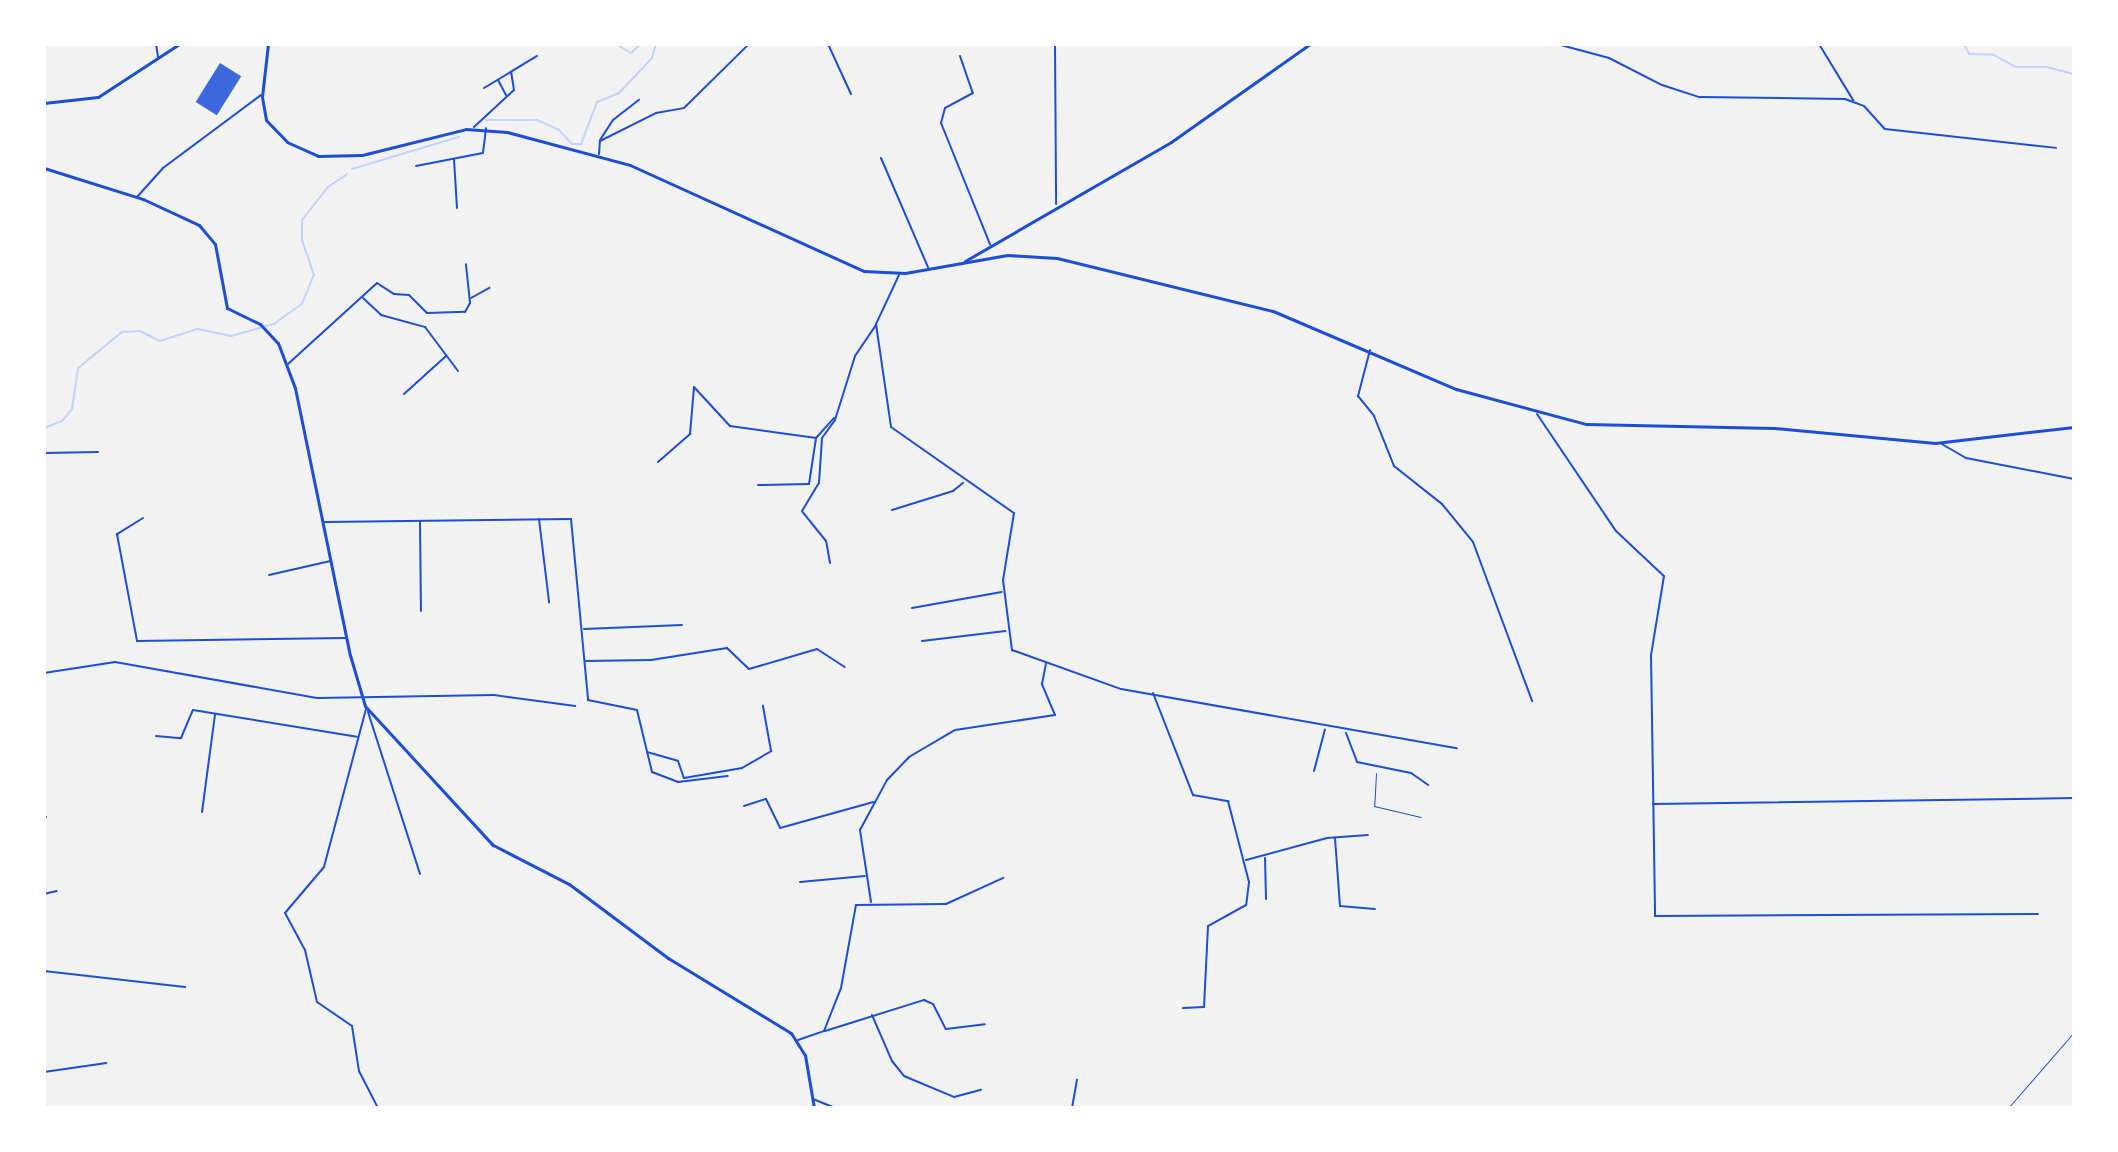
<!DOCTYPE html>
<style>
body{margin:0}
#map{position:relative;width:2118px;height:1152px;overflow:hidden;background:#f2f2f2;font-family:Overpass,sans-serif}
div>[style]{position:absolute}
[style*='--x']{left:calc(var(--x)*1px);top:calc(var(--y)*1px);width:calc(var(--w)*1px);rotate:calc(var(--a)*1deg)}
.stream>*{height:2px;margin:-1px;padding:0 1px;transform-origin:1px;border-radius:1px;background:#bfd3fe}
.building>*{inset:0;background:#3d67dc;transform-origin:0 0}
.path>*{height:1px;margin:-0.5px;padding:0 0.5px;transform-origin:0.5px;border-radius:0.5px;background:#1d4ed8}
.minor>*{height:2px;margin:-1px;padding:0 1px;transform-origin:1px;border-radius:1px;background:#1d4ed8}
.tertiary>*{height:3px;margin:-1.5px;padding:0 1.5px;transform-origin:1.5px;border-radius:1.5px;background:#1d4ed8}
.secondary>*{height:3px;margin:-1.5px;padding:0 1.5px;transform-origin:1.5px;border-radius:1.5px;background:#1d4ed8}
span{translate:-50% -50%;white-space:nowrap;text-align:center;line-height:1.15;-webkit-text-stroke:6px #fff;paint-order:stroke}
.frame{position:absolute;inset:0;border:46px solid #fff;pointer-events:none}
</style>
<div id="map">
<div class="stream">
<i style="--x:616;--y:44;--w:17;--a:31"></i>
<i style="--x:631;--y:53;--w:13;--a:-42"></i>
<i style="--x:1964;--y:44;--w:11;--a:63"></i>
<i style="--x:1969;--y:54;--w:25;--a:2"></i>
<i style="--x:1994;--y:55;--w:25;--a:29"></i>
<i style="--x:2016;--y:67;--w:31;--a:0"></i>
<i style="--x:2047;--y:67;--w:28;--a:15"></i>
<i style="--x:486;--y:120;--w:51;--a:0"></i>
<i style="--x:537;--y:120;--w:24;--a:24"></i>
<i style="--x:559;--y:130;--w:19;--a:47"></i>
<i style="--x:572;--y:144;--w:9;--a:0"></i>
<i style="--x:581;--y:144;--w:45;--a:-69.1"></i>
<i style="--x:597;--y:102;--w:24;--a:-22"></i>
<i style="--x:619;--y:93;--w:48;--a:-46.7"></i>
<i style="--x:652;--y:58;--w:15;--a:-74"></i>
<i style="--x:352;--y:169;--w:112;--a:-16.7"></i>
<i style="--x:44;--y:428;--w:19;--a:-21"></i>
<i style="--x:62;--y:421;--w:16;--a:-50"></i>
<i style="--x:72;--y:409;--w:41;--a:-81.7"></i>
<i style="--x:78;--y:368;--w:57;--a:-39.3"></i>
<i style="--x:122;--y:332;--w:18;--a:-3"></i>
<i style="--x:140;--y:331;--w:22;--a:27"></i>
<i style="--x:160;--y:341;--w:40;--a:-18"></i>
<i style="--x:198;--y:329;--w:34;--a:12"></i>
<i style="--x:231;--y:336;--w:45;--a:-15.6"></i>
<i style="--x:274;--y:324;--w:34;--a:-36"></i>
<i style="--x:302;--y:304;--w:31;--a:-68"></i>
<i style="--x:314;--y:275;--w:36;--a:-109"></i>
<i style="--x:302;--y:241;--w:21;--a:-90"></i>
<i style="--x:302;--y:220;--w:42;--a:-51.8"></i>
<i style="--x:328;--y:187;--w:23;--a:-34"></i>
</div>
<div class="building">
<i style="left:220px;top:63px;width:25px;height:46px;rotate:32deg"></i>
</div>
<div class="path">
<i style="--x:1376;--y:773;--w:33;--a:93"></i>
<i style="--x:1374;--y:806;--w:48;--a:13.2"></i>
<i style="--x:2008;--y:1108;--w:101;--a:-49"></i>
</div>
<div class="minor">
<i style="--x:156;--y:44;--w:13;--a:81"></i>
<i style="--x:828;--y:44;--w:55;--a:65.3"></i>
<i style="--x:1055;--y:44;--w:160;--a:89.6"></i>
<i style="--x:1557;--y:44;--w:54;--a:15.1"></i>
<i style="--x:1609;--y:58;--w:59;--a:27"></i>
<i style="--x:1662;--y:85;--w:40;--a:18"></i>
<i style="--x:1700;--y:97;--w:145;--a:0.8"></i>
<i style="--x:1845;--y:99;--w:20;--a:20"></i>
<i style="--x:1864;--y:106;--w:31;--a:48"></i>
<i style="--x:1885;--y:129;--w:172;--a:6.3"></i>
<i style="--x:1819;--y:44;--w:66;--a:58.7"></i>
<i style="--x:960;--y:56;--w:39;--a:71"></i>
<i style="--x:973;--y:93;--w:32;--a:152"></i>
<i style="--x:945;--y:108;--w:16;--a:105"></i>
<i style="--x:941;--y:123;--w:131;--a:68"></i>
<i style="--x:498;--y:80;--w:17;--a:62"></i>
<i style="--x:484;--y:88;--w:62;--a:-31.1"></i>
<i style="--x:474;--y:127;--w:54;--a:-42.8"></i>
<i style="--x:514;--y:90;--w:18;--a:-99"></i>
<i style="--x:600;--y:140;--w:24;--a:-57"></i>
<i style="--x:613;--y:120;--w:33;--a:-38"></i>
<i style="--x:599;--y:154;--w:13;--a:-86"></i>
<i style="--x:600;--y:141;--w:63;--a:-26.6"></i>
<i style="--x:656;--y:113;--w:28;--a:-10"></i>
<i style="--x:684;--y:108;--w:91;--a:-44.6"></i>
<i style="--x:881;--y:158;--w:119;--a:66.7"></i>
<i style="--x:454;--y:159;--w:49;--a:86.5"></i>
<i style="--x:416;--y:166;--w:68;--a:-11"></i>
<i style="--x:483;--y:153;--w:25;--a:-83"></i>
<i style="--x:137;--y:197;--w:39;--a:-48"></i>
<i style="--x:163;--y:168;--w:122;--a:-36.7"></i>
<i style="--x:899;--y:275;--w:54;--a:115.1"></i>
<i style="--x:876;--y:324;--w:104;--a:81.7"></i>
<i style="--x:891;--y:427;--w:150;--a:35"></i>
<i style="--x:1014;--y:513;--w:68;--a:99.3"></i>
<i style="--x:1003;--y:580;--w:71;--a:82.7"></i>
<i style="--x:1012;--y:650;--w:116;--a:19.7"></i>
<i style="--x:1121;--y:689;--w:341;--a:10"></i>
<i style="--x:363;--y:298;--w:25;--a:43"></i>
<i style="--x:381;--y:315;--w:46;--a:15.3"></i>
<i style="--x:425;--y:327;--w:55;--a:53.1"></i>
<i style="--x:471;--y:298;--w:21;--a:-29"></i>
<i style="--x:1370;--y:350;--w:48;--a:104.6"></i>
<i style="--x:1358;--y:396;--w:26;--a:51"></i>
<i style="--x:1374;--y:416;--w:54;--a:68.2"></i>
<i style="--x:1394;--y:466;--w:61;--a:38.4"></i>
<i style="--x:1442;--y:504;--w:49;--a:50.8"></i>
<i style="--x:1473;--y:542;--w:170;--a:69.6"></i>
<i style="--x:288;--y:364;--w:120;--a:-42.3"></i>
<i style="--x:377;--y:283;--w:20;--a:33"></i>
<i style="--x:394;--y:294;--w:15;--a:4"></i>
<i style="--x:409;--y:295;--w:25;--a:45"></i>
<i style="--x:427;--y:313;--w:38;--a:-2"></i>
<i style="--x:465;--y:312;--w:10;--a:-61"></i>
<i style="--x:470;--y:303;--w:39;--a:-96"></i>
<i style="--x:404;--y:394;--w:57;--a:-42.1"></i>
<i style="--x:1537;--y:414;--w:141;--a:56"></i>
<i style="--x:1616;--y:531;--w:66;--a:43.2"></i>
<i style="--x:1664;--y:576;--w:80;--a:99.3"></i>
<i style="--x:1651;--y:655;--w:261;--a:89.1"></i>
<i style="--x:1655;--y:916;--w:383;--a:-0.3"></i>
<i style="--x:1940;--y:443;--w:30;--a:30"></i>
<i style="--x:1966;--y:458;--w:110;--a:11"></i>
<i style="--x:44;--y:453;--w:54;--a:-1.1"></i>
<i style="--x:658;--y:462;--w:43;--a:-41.2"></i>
<i style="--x:690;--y:434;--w:47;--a:-85.1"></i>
<i style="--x:694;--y:387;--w:53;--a:47.3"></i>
<i style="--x:730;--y:426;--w:87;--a:7.9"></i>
<i style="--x:758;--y:485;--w:51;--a:-1.1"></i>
<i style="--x:809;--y:484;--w:47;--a:-81.3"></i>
<i style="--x:816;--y:438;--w:27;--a:-48"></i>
<i style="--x:892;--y:510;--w:64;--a:-17.3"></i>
<i style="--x:953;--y:491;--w:13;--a:-39"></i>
<i style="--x:143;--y:518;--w:31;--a:148"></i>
<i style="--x:117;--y:534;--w:109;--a:79.4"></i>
<i style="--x:137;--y:641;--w:208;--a:-0.8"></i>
<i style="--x:539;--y:519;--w:84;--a:83.1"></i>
<i style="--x:420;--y:521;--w:90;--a:89.4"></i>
<i style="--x:325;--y:522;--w:246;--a:-0.7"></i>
<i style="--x:571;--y:519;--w:182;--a:84.6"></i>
<i style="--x:588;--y:700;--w:50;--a:11.5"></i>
<i style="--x:637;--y:710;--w:64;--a:76.4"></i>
<i style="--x:652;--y:772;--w:28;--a:21"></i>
<i style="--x:678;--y:782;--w:50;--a:-6.8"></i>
<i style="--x:830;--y:563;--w:22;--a:-100"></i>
<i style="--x:826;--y:541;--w:38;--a:-129"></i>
<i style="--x:802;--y:511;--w:33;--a:-59"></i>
<i style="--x:819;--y:483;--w:45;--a:-86.2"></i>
<i style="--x:822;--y:438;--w:22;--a:-54"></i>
<i style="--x:835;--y:420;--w:67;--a:-72.6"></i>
<i style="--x:855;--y:356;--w:37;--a:-56"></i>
<i style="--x:269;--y:575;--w:63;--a:-12.9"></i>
<i style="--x:912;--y:608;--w:91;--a:-10.1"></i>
<i style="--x:584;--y:629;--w:98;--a:-2.3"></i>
<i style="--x:922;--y:641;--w:84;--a:-6.9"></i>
<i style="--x:586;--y:661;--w:65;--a:-0.9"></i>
<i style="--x:651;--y:660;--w:77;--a:-9"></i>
<i style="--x:727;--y:648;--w:30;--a:44"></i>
<i style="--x:749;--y:669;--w:71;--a:-16.4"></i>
<i style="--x:817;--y:649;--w:33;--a:33"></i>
<i style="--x:44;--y:673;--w:72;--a:-8.8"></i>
<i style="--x:115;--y:662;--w:205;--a:10.1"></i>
<i style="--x:317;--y:698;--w:177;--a:-1"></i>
<i style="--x:494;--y:695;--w:82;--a:7.7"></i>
<i style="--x:1153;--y:693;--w:110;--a:68.6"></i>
<i style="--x:1193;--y:795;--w:36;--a:10"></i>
<i style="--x:1228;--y:801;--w:84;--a:75.5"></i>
<i style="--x:1249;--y:882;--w:23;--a:97"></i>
<i style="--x:1246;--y:905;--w:43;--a:151.1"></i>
<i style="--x:1208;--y:926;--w:81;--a:92.8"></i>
<i style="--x:1204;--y:1007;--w:21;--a:177"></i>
<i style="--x:366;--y:709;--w:163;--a:104.9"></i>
<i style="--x:324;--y:867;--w:60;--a:130.3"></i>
<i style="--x:285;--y:913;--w:42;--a:61.6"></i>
<i style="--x:305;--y:950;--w:53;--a:77"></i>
<i style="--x:317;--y:1002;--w:42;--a:34.4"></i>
<i style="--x:352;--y:1026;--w:46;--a:81.2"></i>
<i style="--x:359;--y:1071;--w:42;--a:62.8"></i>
<i style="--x:368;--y:712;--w:170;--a:72.2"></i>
<i style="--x:1346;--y:733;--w:31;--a:69"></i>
<i style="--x:1357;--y:762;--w:55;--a:11.5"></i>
<i style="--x:1411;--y:773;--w:21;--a:35"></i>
<i style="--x:156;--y:736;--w:25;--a:5"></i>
<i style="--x:181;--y:738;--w:30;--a:-67"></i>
<i style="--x:193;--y:710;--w:166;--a:9.3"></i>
<i style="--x:647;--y:752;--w:32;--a:16"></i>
<i style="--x:678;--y:761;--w:18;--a:71"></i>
<i style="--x:684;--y:778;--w:59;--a:-9.8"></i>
<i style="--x:742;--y:768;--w:34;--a:-30"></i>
<i style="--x:771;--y:751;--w:46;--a:-100.1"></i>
<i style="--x:1314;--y:771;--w:43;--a:-75.3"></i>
<i style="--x:1653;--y:804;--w:421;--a:-0.8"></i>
<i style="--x:744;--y:806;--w:23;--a:-18"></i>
<i style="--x:766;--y:799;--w:32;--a:64"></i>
<i style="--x:780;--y:828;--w:97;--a:-15.6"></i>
<i style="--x:202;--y:812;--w:98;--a:-82.4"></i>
<i style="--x:44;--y:817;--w:2;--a:0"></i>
<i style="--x:1335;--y:838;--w:68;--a:85.8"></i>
<i style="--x:1340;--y:906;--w:35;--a:5"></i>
<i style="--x:1265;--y:858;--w:41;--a:88.6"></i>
<i style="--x:1246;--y:860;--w:84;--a:-15.2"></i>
<i style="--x:1327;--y:838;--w:41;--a:-4.2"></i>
<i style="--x:800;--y:882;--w:65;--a:-5.3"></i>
<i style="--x:44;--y:894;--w:13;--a:-13"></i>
<i style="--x:871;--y:902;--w:73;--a:-98.7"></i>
<i style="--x:860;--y:830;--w:57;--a:-61.6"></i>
<i style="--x:887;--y:780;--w:32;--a:-46"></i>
<i style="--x:909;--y:757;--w:53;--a:-30.4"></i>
<i style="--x:955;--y:730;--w:101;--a:-8.5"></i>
<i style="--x:1055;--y:715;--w:34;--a:-113"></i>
<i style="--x:1042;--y:684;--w:21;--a:-79"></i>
<i style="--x:44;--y:971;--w:142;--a:6.5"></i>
<i style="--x:872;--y:1015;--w:50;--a:66.5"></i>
<i style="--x:892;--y:1061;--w:19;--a:51"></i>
<i style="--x:904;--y:1076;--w:54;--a:22.8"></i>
<i style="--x:954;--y:1097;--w:28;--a:-15"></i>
<i style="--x:825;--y:1031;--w:104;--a:-17.4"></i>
<i style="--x:924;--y:1000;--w:10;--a:24"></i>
<i style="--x:933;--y:1004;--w:28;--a:63"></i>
<i style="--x:946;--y:1029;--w:39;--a:-7"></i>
<i style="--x:798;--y:1040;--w:28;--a:-19"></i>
<i style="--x:824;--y:1031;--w:46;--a:-68.4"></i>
<i style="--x:841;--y:988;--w:84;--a:-79.8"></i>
<i style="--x:856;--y:905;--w:90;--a:-0.6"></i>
<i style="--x:946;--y:904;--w:63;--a:-24.5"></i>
<i style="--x:44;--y:1072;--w:63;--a:-8.3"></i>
<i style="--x:813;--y:1099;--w:24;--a:22"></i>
<i style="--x:1072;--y:1108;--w:29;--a:-80"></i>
</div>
<div class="tertiary">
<i style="--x:44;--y:168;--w:104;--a:17.4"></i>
<i style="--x:143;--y:199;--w:62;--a:24.9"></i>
<i style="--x:199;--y:225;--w:25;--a:50"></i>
<i style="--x:215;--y:244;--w:65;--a:79.4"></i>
<i style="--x:227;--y:308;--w:37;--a:26"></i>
<i style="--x:260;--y:324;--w:26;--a:47"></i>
<i style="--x:278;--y:343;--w:48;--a:69.3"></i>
<i style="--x:295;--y:388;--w:273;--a:78.4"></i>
<i style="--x:350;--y:655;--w:53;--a:73.6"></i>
<i style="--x:365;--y:706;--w:189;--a:47.4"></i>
<i style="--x:493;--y:845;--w:85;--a:27.2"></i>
<i style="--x:569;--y:884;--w:124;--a:36.8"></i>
<i style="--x:668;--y:958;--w:144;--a:31.4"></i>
<i style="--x:791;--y:1033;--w:26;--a:58"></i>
<i style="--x:805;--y:1055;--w:54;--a:80.4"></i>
<i style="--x:965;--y:261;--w:238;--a:-30"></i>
<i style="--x:1171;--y:142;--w:170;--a:-35.2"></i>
</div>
<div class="secondary">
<i style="--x:268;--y:44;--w:53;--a:96.5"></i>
<i style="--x:262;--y:97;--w:23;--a:80"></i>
<i style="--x:266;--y:120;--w:30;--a:46"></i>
<i style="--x:287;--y:142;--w:34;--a:24"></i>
<i style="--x:318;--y:156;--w:44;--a:-1.3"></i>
<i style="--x:362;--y:155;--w:107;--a:-14"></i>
<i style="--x:466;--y:129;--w:41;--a:4.2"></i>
<i style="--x:507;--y:132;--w:127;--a:15"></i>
<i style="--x:630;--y:165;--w:257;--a:24.4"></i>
<i style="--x:864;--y:271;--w:41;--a:2.8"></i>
<i style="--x:905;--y:273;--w:104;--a:-10"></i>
<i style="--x:1007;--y:255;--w:50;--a:3.4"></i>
<i style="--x:1057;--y:258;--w:222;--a:13.8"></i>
<i style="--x:1273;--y:311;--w:199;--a:23.1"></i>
<i style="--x:1456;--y:389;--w:135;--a:15.1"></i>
<i style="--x:1586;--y:424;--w:188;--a:1.2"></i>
<i style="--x:1774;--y:428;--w:162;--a:5.3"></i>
<i style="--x:1935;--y:443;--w:140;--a:-6.6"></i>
<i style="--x:44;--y:103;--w:54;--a:-6.3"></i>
<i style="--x:98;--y:97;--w:97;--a:-33.2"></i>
</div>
<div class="frame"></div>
</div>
